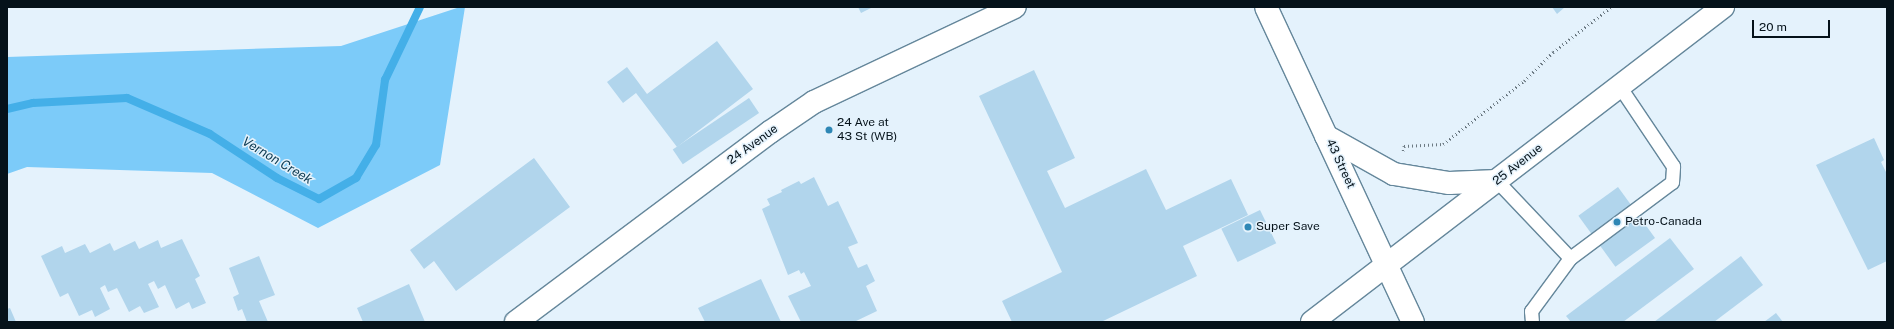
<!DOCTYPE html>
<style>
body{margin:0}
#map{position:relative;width:1894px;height:329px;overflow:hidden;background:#e4f2fc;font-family:"Public Sans",sans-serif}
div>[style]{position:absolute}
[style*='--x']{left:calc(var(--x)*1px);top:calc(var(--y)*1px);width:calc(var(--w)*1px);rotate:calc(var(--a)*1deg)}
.forest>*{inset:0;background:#7ccbf9}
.stream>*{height:8px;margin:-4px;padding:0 4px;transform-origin:4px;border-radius:4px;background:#44afe8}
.building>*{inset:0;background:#b1d5ec;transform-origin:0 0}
.path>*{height:2.5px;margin-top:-1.25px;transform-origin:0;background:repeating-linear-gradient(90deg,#6c7a83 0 1px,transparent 0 4px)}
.roads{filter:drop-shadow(1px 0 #65879b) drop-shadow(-1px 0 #65879b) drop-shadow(0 1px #65879b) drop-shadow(0 -1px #65879b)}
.lane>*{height:13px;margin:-6.5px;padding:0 6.5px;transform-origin:6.5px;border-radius:6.5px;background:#fff}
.street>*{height:22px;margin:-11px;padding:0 11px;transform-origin:11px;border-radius:11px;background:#fff}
.secondary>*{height:22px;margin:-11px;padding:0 11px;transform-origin:11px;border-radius:11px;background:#fff}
.dots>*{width:11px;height:11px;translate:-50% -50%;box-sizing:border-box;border:2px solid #e4f2fc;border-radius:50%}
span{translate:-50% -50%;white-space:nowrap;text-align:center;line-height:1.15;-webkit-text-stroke:3px #e4f2fc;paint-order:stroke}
.poi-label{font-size:12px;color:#05121a}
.left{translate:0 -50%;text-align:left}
.street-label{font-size:12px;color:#05121a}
.water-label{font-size:13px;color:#0c3a51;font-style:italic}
.frame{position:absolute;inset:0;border:8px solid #05121a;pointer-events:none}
.scale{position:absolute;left:1752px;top:20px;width:78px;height:18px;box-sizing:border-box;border:2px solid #05121a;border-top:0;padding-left:5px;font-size:12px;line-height:14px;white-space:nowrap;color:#05121a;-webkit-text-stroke:3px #e4f2fc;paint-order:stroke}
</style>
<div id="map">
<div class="forest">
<i style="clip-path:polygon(460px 7px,465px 7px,440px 165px,318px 228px,212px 173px,27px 167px,7px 174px,7px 57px,341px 46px)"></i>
</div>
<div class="stream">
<i style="--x:7;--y:109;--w:27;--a:-13"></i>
<i style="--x:33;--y:103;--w:94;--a:-3"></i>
<i style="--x:127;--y:98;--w:90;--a:23.4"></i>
<i style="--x:210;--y:134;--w:80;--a:33.3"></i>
<i style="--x:277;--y:178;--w:47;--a:26.6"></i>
<i style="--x:319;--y:199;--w:43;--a:-29.6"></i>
<i style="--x:356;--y:178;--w:39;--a:-59"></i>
<i style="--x:376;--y:145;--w:66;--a:-82.1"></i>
<i style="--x:385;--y:80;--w:81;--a:-64.4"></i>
</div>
<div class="building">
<i style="clip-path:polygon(858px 7px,873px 7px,861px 13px)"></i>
<i style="clip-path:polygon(1552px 7px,1565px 7px,1557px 14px)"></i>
<i style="clip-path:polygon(717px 41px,753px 89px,677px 147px,636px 93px,623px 103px,607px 82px,627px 67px,647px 94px)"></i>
<i style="clip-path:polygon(1034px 70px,1075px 158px,1047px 171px,1065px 208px,1146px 169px,1166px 210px,1231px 179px,1248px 215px,1183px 246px,1197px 276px,1101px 322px,1012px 322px,1002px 301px,1062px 272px,979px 96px)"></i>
<i style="left:749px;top:98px;width:18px;height:92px;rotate:56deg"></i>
<i style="clip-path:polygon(1874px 138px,1884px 160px,1881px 162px,1887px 174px,1887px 261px,1868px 270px,1816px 165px)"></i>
<i style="clip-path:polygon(534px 158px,570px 207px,456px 291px,434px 261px,424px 269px,410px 250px)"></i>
<i style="clip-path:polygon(814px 177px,828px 206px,838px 201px,858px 243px,848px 247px,858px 268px,867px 264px,875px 281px,866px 286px,877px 311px,854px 322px,801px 322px,788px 296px,811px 286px,804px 272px,801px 274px,799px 270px,788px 275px,762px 209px,770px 205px,767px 199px,782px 192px,781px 190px,799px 181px,801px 184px)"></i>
<i style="left:1618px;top:187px;width:63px;height:49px;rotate:54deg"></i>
<i style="left:1260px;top:210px;width:37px;height:43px;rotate:64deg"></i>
<i style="clip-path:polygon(1670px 238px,1694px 269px,1623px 322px,1571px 322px,1566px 316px)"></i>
<i style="clip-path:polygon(182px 239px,200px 276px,195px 279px,206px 303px,192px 309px,189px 302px,176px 309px,165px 285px,158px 289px,154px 281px,148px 284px,159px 307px,144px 313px,140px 306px,129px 312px,117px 288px,108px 292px,105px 285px,100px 288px,110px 309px,95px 317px,92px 310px,79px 316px,68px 293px,60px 297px,41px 256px,62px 246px,65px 253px,85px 244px,90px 253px,110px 243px,114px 251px,135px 241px,139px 249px,158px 240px,161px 248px)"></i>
<i style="clip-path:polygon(259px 256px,275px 295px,259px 301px,268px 322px,247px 322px,242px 309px,238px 311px,233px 297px,239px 294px,229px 268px)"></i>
<i style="clip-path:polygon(1741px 256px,1763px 285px,1714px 322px,1654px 322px)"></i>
<i style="clip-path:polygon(761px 279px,781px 322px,705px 322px,698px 308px)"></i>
<i style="clip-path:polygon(409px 284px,425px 322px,363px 322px,357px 308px)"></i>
<i style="clip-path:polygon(10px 308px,16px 322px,7px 322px,7px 309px)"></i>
<i style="clip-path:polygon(1776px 313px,1783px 322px,1764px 322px)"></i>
</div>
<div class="path">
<i style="--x:1403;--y:151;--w:5;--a:-79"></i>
<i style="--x:1404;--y:146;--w:39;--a:-3"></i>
<i style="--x:1443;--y:144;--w:103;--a:-37.9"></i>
<i style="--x:1524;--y:81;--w:41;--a:-45"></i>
<i style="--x:1553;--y:52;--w:73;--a:-37.8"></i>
</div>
<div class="roads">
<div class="lane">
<i style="--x:1497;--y:181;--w:106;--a:46.5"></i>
<i style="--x:1570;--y:258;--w:127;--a:-36.7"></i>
<i style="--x:1672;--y:182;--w:16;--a:-86"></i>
<i style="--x:1673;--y:166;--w:95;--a:-123.9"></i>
<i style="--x:1532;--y:322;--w:11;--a:-95"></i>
<i style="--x:1531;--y:311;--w:66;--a:-53.7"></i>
</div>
<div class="street">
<i style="--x:1266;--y:7;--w:348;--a:65"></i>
<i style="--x:516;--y:322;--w:317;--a:-36.8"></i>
<i style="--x:770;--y:132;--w:53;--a:-34.3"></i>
<i style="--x:814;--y:102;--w:222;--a:-25.3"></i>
</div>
<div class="secondary">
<i style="--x:1326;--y:136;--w:78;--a:29.2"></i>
<i style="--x:1394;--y:174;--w:56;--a:9.3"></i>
<i style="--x:1449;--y:183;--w:48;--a:-2.4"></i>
<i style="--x:1312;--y:322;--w:518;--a:-37.47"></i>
</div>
</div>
<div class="dots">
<i style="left:829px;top:130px;background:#2e87b5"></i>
<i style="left:1617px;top:222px;background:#2e87b5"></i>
<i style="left:1248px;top:227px;background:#2e87b5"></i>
</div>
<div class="poi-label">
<span class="left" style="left:837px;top:130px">24 Ave at<br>43 St (WB)</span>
<span class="left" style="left:1625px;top:222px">Petro-Canada</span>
<span class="left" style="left:1256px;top:227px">Super Save</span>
</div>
<div class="street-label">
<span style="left:753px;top:145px;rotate:-36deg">24 Avenue</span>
<span style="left:1340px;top:164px;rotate:65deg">43 Street</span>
<span style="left:1518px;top:165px;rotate:-38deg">25 Avenue</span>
</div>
<div class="water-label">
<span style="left:277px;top:161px;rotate:31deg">Vernon Creek</span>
</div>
<div class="frame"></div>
<div class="scale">20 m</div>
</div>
